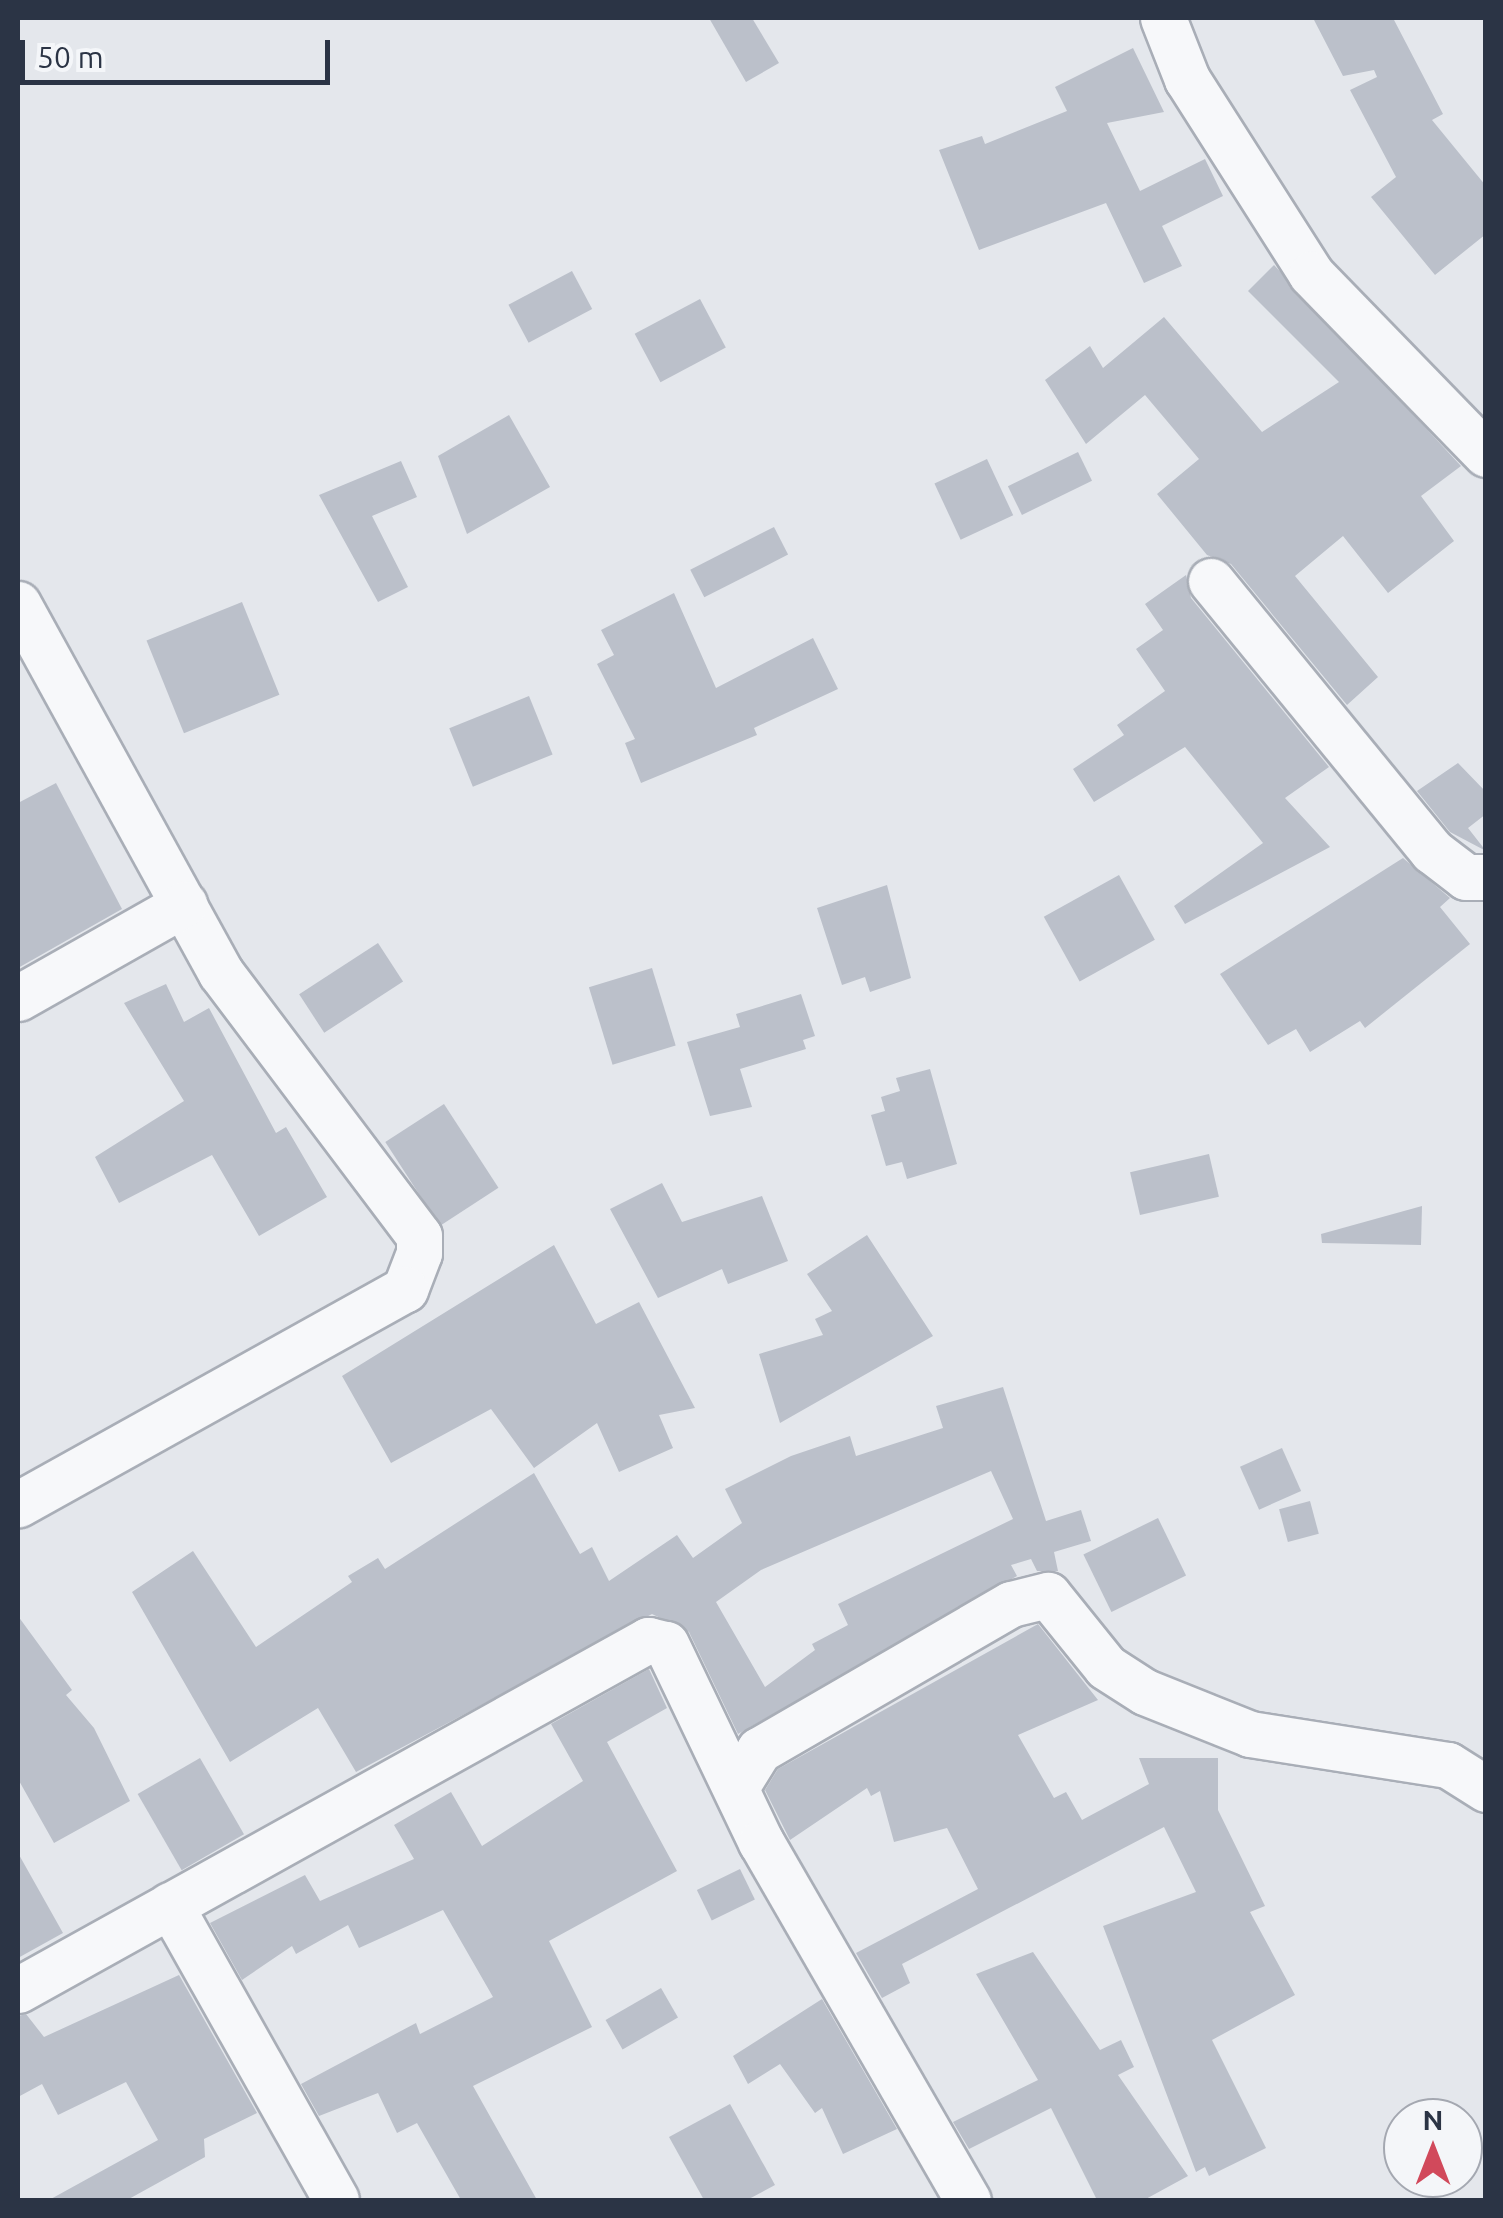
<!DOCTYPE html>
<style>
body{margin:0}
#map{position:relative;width:1503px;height:2218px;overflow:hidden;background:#e4e7ec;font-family:Ubuntu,sans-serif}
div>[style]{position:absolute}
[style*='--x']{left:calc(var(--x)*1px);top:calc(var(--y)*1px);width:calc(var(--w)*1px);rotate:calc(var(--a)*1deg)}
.building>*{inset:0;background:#bbc0ca;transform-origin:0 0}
.roads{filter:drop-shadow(2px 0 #a9aeb7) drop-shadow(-2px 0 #a9aeb7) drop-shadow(0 2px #a9aeb7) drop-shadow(0 -2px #a9aeb7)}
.street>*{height:45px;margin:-22.5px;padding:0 22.5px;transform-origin:22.5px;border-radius:22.5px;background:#f7f8fa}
span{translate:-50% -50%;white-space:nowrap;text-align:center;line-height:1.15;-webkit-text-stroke:9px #f4f6f9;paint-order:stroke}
.frame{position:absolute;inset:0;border:20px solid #2b3445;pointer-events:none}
.north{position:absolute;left:1383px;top:2098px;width:100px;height:100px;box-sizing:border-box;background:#f4f6f9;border:2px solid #a4a8b1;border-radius:50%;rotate:0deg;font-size:28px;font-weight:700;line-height:40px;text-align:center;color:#2b3445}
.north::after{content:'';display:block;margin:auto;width:35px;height:45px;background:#d1495b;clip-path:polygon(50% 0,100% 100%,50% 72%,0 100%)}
.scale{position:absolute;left:20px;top:40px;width:310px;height:45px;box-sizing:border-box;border:5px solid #2b3445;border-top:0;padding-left:12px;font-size:30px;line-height:35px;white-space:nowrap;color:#2b3445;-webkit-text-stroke:8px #f4f6f9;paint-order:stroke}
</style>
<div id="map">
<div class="building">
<i style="clip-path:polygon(709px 18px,752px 18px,779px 63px,746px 82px)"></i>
<i style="clip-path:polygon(1313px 18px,1393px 18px,1443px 114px,1432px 120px,1486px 186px,1486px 234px,1435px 275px,1371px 197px,1396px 177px,1350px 90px,1377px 77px,1374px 70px,1343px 76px)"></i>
<i style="clip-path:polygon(1133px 48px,1164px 112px,1107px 123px,1140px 191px,1205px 159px,1223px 196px,1162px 226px,1182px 266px,1144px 283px,1106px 203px,979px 250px,939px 150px,982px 136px,985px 144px,1067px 111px,1055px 87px)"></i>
<i style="clip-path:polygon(1274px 265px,1461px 466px,1421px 496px,1454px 541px,1388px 593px,1343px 536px,1295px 576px,1378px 677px,1347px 705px,1231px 564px,1207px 555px,1157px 494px,1199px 459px,1145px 395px,1086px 444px,1045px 380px,1090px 346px,1103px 368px,1164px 317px,1262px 432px,1339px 382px,1248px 291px)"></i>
<i style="left:572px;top:271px;width:43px;height:72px;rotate:62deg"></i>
<i style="left:700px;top:299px;width:55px;height:74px;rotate:62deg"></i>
<i style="clip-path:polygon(509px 415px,550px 487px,467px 534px,438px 456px)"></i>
<i style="left:1078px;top:452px;width:32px;height:78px;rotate:64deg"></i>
<i style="left:987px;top:459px;width:62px;height:58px;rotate:65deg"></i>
<i style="clip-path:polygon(401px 461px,417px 497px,372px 516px,408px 587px,378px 602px,319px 495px)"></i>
<i style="left:774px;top:527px;width:31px;height:94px;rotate:63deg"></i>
<i style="clip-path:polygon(1186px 575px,1191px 598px,1329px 767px,1285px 798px,1330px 847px,1185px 924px,1174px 906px,1263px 843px,1185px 747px,1094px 802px,1073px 769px,1124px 735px,1117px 725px,1165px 691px,1136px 649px,1163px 630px,1145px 604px)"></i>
<i style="clip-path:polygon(674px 593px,716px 688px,813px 638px,838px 689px,754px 728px,757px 735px,641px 783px,625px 743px,635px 739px,597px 664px,614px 655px,601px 630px)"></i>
<i style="left:242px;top:602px;width:100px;height:103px;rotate:68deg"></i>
<i style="left:529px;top:696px;width:63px;height:86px;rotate:68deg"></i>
<i style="clip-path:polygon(1458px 763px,1486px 792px,1486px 814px,1468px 828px,1486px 851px,1450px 832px,1417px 791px)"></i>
<i style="clip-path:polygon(56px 783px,122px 909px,18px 968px,18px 803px)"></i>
<i style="clip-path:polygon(1403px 858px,1450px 898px,1440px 907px,1470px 944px,1365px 1028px,1360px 1021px,1310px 1052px,1296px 1029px,1268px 1045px,1220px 974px)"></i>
<i style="left:1119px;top:875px;width:74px;height:86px;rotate:61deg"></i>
<i style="clip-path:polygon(887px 885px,911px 978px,870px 992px,865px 977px,842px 985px,817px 908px)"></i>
<i style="left:378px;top:943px;width:46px;height:94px;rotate:57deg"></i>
<i style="left:652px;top:968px;width:81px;height:66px;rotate:73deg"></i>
<i style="clip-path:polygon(166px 984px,184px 1022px,209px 1008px,276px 1133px,286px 1127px,327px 1197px,259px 1236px,212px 1155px,119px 1203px,95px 1157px,184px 1101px,124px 1003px)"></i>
<i style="clip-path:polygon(801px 994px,815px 1036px,803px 1040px,806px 1049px,740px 1069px,752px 1107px,710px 1116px,687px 1042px,740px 1027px,736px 1014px)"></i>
<i style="clip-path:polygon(930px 1069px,957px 1164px,907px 1179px,902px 1162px,886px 1166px,871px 1115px,885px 1111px,881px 1097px,900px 1091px,896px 1078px)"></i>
<i style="left:444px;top:1104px;width:100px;height:70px;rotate:57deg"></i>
<i style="left:1209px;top:1154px;width:44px;height:81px;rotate:77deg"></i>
<i style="clip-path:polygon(662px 1183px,682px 1222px,762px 1196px,788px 1261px,728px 1284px,722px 1269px,658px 1298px,610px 1209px)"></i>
<i style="clip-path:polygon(1422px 1206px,1421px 1245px,1322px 1243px,1321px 1234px)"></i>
<i style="clip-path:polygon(867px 1235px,933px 1336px,780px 1423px,759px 1354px,823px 1335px,815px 1319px,832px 1311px,807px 1274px)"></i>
<i style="clip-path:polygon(554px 1245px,596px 1324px,639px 1302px,695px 1408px,659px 1415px,673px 1448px,619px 1472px,597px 1423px,534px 1468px,491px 1409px,391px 1463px,342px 1376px)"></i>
<i style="clip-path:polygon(evenodd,1003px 1387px,1046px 1521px,1081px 1510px,1091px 1541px,1054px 1552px,1058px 1571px,1037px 1571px,1031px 1559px,1011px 1565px,1017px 1576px,738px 1734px,689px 1632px,652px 1614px,356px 1772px,318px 1708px,230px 1762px,132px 1592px,193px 1551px,256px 1647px,352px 1582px,348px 1576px,378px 1558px,385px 1569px,534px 1473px,580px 1554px,592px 1547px,609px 1581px,677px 1535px,693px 1558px,742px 1523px,725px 1489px,791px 1456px,850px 1436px,856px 1456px,943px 1428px,936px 1406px,1003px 1387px,991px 1471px,1013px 1519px,838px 1604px,848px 1625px,812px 1644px,815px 1650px,765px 1687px,716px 1602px,761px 1570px,991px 1471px)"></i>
<i style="left:1282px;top:1448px;width:47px;height:46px;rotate:66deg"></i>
<i style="left:1310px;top:1501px;width:34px;height:32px;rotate:75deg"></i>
<i style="left:1158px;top:1518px;width:64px;height:83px;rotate:64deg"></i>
<i style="clip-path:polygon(18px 1616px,72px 1690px,66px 1695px,94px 1728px,130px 1801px,54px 1843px,18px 1779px)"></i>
<i style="clip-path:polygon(1038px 1624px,1098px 1700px,1018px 1735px,1054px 1798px,1066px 1792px,1082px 1820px,1149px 1784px,1139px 1758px,1218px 1758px,1218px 1810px,1265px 1906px,1250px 1912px,1295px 1995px,1212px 2040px,1266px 2148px,1209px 2176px,1205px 2167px,1196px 2172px,1103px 1926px,1196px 1892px,1164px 1827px,902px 1964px,910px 1983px,882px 1998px,856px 1953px,978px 1889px,947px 1828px,894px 1842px,880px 1791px,871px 1796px,867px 1788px,790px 1840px,765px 1790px,778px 1769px)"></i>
<i style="clip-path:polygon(649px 1669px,667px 1708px,607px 1742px,677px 1871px,549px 1941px,592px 2027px,473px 2086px,537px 2200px,461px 2200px,417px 2123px,397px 2133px,378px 2093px,319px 2116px,301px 2084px,416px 2023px,420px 2034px,493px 1997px,443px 1910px,359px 1948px,348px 1925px,296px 1954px,292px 1946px,242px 1980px,210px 1923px,305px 1875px,320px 1901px,414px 1859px,394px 1825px,451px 1792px,482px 1846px,583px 1781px,551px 1724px)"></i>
<i style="left:200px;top:1758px;width:88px;height:72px;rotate:60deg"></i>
<i style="clip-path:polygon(18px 1853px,63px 1933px,18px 1958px)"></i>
<i style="left:740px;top:1869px;width:34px;height:48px;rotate:64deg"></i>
<i style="clip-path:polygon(1033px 1952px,1100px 2050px,1121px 2040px,1134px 2067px,1118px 2075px,1188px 2176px,1144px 2200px,1097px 2200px,1051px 2108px,969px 2149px,953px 2122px,1038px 2080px,976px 1974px)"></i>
<i style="clip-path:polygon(179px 1975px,257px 2113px,204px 2139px,205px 2157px,127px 2200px,49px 2200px,158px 2140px,126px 2082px,58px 2115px,42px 2084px,18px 2097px,18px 2016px,26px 2014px,44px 2037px)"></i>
<i style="left:661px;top:1988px;width:34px;height:64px;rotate:60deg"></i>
<i style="clip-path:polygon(822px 1999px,897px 2129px,843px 2154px,822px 2108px,815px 2113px,780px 2064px,748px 2084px,733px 2056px)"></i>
<i style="clip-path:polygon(730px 2104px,775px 2185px,747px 2200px,704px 2200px,669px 2137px)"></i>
</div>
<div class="roads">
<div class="street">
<i style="--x:1163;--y:18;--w:66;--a:68.5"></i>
<i style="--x:1187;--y:79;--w:231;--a:57.5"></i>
<i style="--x:1311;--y:274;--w:251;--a:45.8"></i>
<i style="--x:1211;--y:581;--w:349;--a:50.7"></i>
<i style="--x:1432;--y:851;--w:43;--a:37.4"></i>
<i style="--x:1466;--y:877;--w:20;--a:0"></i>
<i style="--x:18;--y:604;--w:421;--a:61.2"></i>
<i style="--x:221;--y:973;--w:329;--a:53"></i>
<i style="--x:419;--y:1236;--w:17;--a:90"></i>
<i style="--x:419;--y:1253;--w:39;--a:111"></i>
<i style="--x:405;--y:1289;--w:443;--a:150.9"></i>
<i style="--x:18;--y:998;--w:191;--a:-29.5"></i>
<i style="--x:736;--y:1787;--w:44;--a:-58.1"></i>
<i style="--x:759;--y:1750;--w:291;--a:-30.1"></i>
<i style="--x:1011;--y:1604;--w:38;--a:-14"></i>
<i style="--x:1048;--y:1595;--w:92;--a:51.1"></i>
<i style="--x:1106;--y:1667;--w:46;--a:32.7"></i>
<i style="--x:1145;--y:1692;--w:113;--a:21.8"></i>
<i style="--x:1250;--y:1734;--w:200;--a:8.9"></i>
<i style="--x:1448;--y:1765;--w:45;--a:32.3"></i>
<i style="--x:170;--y:1905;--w:338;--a:60.6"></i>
<i style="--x:18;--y:1990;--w:721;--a:-29.05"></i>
<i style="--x:648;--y:1640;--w:18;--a:13"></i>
<i style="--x:666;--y:1644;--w:220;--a:64.4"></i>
<i style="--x:761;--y:1842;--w:414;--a:60"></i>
</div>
</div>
<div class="frame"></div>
<div class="north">N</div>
<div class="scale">50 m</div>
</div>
